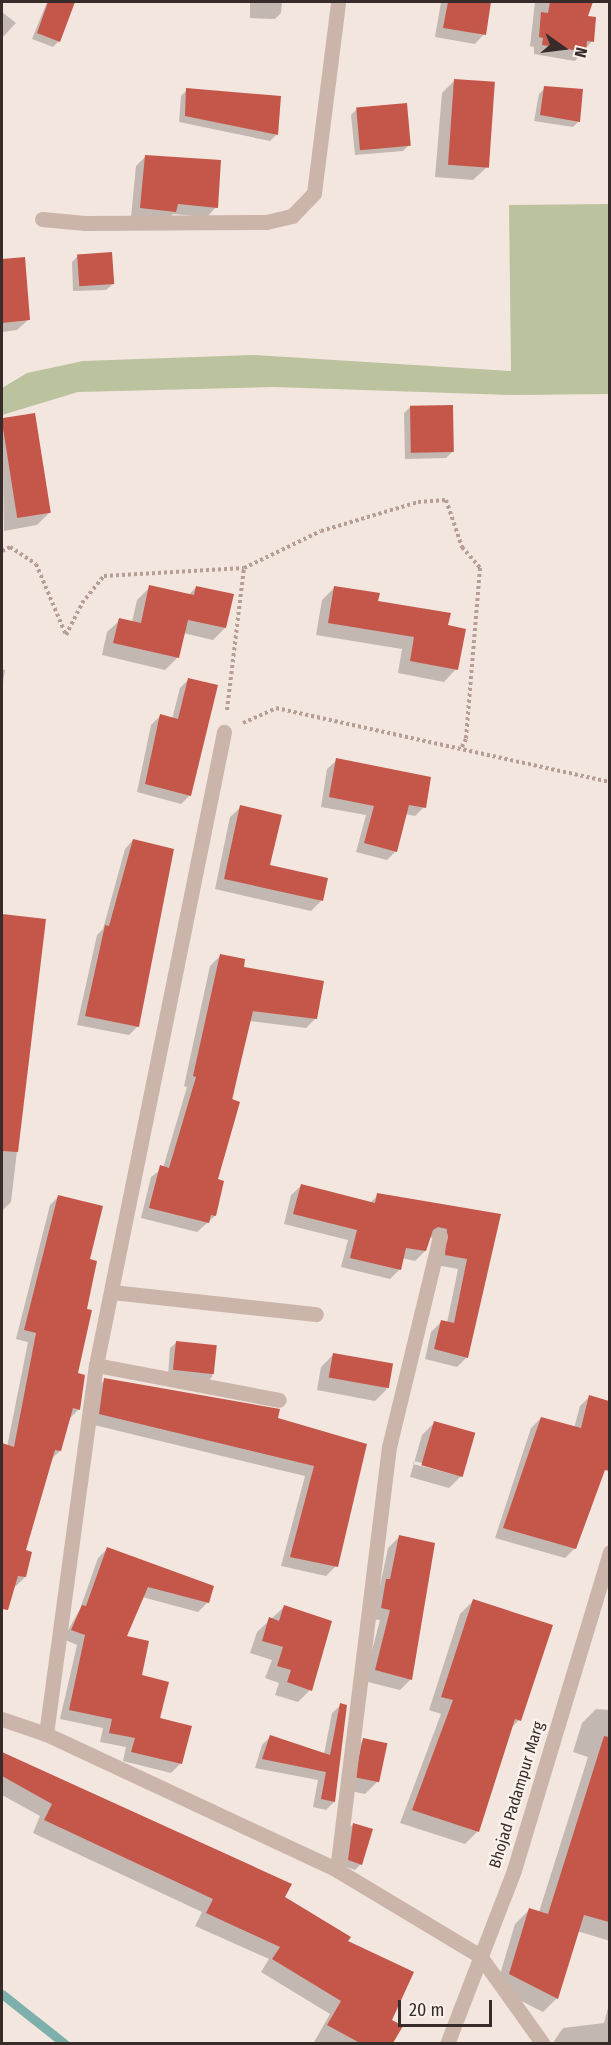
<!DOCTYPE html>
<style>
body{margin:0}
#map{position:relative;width:611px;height:2045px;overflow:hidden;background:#f3e6de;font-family:"Fira Sans Condensed",sans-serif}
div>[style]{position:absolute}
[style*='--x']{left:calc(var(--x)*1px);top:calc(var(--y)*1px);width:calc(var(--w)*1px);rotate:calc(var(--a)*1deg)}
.green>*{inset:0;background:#bbc29e}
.shadow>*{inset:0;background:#0003}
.stream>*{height:9px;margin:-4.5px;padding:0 4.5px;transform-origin:4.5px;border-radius:4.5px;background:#7db0ab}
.building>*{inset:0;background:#c5574a;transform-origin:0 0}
.path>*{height:4px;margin-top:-2px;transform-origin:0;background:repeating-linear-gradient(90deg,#b79e94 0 3px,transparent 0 6px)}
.minor>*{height:15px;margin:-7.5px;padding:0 7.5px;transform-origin:7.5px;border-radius:7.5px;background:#cbb5aa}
span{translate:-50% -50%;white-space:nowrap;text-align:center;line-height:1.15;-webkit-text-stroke:5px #faf1eb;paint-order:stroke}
.street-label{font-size:16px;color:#382c2a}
.frame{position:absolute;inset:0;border:3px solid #382c2a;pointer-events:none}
.north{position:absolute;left:533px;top:18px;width:60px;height:60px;-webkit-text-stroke:4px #faf1eb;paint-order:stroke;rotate:104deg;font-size:16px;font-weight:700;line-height:24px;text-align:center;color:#382c2a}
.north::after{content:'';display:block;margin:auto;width:21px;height:27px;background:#382c2a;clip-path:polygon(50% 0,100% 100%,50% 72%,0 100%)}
.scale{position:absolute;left:398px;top:2000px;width:94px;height:27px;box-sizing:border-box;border:3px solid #382c2a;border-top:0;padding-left:8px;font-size:18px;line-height:21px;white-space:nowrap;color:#382c2a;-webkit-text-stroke:4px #faf1eb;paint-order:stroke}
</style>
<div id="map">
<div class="green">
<i style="clip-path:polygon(609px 204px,609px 394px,513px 395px,274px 387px,78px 392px,2px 415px,2px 388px,27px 373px,83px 361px,253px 355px,511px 371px,509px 205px)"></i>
</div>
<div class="shadow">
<i style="clip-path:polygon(47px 2px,72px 5px,59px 41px,53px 47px,32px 39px)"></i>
<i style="clip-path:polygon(250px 2px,282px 2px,281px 13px,275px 19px,250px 18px)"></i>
<i style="clip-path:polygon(441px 2px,490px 2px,484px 34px,475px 44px,435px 37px)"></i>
<i style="clip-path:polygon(535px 2px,591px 2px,586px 18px,592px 41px,575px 61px,534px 54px,534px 47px,530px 46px)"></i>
<i style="clip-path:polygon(2px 12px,16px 23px,2px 38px)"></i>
<i style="clip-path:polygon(455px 80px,486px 168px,473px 180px,435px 177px,442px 93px)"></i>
<i style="clip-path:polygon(545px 88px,579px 121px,573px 127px,534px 121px,539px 94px)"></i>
<i style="clip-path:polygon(187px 90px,276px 135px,270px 141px,179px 122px,181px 96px)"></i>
<i style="clip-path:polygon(357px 109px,409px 145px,403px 151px,355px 155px,351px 115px)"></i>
<i style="clip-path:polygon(146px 156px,216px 207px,207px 217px,173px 214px,166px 221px,131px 217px,136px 166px)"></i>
<i style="clip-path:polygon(78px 256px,113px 284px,106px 290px,73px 291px,72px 262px)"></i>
<i style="clip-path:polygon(23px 259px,28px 320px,17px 330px,2px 332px,2px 261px)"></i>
<i style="clip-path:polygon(410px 407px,452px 452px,446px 458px,405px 459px,404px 413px)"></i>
<i style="clip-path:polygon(34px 415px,49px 513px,37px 525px,4px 531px,2px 420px)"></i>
<i style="clip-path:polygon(150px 587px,188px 596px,196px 587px,225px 628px,213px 640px,183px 633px,178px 657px,165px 670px,102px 655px,107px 632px,120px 620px,132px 622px,137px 600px)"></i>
<i style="clip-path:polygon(335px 587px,447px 627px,456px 669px,444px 682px,398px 673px,402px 649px,316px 635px,322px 600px)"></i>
<i style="clip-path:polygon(2px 669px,5px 670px,2px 688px)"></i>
<i style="clip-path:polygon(188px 680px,190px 795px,181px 804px,137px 792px,151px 725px,160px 716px,172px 719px,180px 688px)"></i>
<i style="clip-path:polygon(337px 760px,424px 807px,415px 816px,405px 814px,396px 851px,387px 860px,356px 852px,366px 815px,321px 807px,327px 769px)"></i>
<i style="clip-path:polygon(241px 807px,268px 866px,321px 901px,311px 911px,215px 889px,230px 817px)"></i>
<i style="clip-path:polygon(133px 840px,138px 1026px,129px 1035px,77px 1025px,97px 935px,103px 929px,125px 849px)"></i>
<i style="clip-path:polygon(2px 915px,44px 920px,11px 1202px,2px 1211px)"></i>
<i style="clip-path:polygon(220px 956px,316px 1018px,306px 1028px,249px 1021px,216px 1180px,215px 1216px,197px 1232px,141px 1218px,151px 1177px,163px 1168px,187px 1087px,184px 1086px,210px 966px)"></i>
<i style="clip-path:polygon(301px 1186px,370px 1203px,378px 1195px,499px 1215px,467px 1357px,457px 1367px,425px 1359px,431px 1332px,441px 1322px,447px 1323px,458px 1269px,436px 1265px,440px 1244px,429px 1236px,425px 1251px,415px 1261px,402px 1258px,400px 1269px,390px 1279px,341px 1267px,348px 1240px,284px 1224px,291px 1195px)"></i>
<i style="clip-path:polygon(59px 1196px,88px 1261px,76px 1374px,79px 1409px,70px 1418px,60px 1451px,50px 1460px,24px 1551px,25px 1577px,16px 1586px,2px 1582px,2px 1445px,7px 1447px,28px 1342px,16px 1339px,50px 1205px)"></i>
<i style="clip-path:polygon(177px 1342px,215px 1346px,212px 1377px,206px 1383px,168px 1376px,170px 1348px)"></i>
<i style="clip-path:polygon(334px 1354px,387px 1389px,375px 1401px,317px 1390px,321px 1367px)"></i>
<i style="clip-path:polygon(105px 1380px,276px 1419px,365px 1445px,336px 1566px,326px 1576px,281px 1566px,305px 1476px,90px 1424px,94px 1390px)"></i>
<i style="clip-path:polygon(589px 1397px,610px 1403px,610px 1442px,575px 1548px,565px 1558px,495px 1538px,531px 1428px,541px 1418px,574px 1428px,580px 1406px)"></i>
<i style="clip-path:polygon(evenodd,434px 1423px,462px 1475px,449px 1488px,410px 1477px,422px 1435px,434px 1423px,414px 1461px,456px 1472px,456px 1475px,413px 1464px,414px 1461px)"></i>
<i style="clip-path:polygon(399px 1537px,411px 1679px,400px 1690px,364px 1681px,380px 1620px,371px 1619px,375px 1591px,380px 1586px,388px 1548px)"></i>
<i style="clip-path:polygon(107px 1549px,208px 1602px,198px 1612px,142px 1597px,125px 1638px,181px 1763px,171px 1773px,123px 1761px,126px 1747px,100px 1742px,103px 1728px,60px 1719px,77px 1645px,63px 1639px,80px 1609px,98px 1558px)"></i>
<i style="clip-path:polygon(473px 1601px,519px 1720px,510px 1729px,478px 1831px,465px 1844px,400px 1823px,441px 1714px,429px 1710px,460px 1614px)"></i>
<i style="clip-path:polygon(284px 1607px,310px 1690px,298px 1702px,275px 1695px,279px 1683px,265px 1678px,272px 1660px,250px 1653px,257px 1632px)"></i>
<i style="clip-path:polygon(341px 1705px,334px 1802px,326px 1810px,313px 1807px,318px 1780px,255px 1768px,262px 1745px,271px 1736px,324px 1754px,332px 1713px)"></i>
<i style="clip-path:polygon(596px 1709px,610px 1710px,610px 1941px,577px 1931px,557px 1998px,543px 2012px,496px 1988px,515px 1924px,530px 1909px,539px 1912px,588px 1757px,573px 1752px,582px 1723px)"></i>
<i style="clip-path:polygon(364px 1740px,378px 1781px,365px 1794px,346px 1790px,351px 1752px)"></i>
<i style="clip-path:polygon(2px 1753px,290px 1884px,283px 1898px,346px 1942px,390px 2020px,401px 2027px,391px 2044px,313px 2044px,330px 2014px,261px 1972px,269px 1959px,195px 1926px,202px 1912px,33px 1833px,40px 1816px,2px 1795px)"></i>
<i style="clip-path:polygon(353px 1824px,361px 1864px,355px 1870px,343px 1866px,347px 1831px)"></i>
<i style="clip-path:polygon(610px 2000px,610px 2044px,552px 2044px,563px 2028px,604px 2023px)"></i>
</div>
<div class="stream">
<i style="--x:2;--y:1994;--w:80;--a:38.4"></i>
</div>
<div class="building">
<i style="clip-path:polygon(48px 2px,75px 2px,60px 42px,37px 33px)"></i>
<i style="clip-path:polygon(448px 2px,491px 2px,486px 35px,443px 28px)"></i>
<i style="clip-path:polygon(550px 2px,593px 2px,588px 16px,596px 17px,594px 42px,587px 41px,586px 52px,542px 45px,543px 38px,539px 37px,541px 12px,548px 13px)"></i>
<i style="left:454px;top:79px;width:41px;height:86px;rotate:4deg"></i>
<i style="clip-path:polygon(544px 86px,583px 89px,580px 122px,540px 115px)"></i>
<i style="clip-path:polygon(186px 88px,281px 96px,278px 135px,185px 116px)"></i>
<i style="left:407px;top:103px;width:43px;height:51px;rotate:85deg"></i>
<i style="clip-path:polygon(145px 155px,221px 160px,218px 208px,178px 204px,176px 212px,140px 208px)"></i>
<i style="left:112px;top:252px;width:32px;height:35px;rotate:86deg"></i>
<i style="clip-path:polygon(25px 257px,30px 320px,2px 323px,2px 259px)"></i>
<i style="left:453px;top:405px;width:47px;height:43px;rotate:89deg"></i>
<i style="left:35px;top:413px;width:101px;height:34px;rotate:81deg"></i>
<i style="clip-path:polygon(149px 585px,194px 595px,196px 586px,234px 594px,226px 628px,188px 620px,179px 658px,113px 643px,119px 618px,141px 623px)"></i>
<i style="clip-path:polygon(334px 586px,380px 593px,378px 601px,451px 613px,448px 625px,466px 629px,458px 670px,410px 661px,414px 637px,328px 623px)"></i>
<i style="clip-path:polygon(188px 678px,218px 685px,191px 796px,145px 784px,160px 714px,178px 719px)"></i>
<i style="clip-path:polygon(336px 758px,431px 777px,426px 808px,409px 805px,397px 852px,364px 843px,374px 806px,329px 797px)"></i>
<i style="clip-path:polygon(240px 805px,282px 815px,270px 865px,328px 878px,323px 901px,224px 879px)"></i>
<i style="clip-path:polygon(133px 839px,174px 849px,139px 1027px,85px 1016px,105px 925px,109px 926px)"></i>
<i style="clip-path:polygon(2px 914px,46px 919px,18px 1152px,2px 1151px)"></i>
<i style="clip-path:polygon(220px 954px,245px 959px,244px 967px,324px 981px,317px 1019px,253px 1011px,232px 1099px,240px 1102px,218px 1179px,224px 1181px,216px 1216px,211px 1215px,209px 1223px,149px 1208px,160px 1165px,169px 1168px,196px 1077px,193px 1076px)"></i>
<i style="clip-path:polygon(301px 1184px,375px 1203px,377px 1193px,501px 1214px,468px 1358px,434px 1349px,441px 1320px,454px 1323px,467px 1259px,445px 1255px,447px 1229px,438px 1227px,433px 1230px,426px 1251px,406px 1248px,401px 1270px,350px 1258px,357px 1230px,293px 1214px)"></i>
<i style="clip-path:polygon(58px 1195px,103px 1206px,90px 1259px,97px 1261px,87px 1309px,92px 1310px,78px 1373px,85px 1375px,80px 1410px,73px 1408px,61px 1451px,55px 1450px,26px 1550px,32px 1552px,26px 1577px,18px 1576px,8px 1610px,2px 1609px,2px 1443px,14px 1447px,36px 1333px,24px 1330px)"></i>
<i style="left:176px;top:1341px;width:41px;height:29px;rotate:6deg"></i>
<i style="left:333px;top:1353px;width:61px;height:25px;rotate:10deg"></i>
<i style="clip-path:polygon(104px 1378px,280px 1409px,278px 1418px,367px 1444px,338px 1567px,290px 1557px,314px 1466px,99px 1414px)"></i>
<i style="clip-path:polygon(589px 1395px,609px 1401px,609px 1471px,605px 1470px,576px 1549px,503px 1528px,541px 1417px,581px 1428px)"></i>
<i style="left:434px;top:1421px;width:43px;height:46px;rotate:16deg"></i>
<i style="clip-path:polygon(399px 1535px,435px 1543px,412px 1680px,375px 1670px,390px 1610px,381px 1608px,386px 1579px,390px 1579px)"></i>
<i style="clip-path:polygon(107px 1547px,214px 1586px,209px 1603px,148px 1587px,127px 1636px,149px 1641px,142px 1675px,169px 1682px,160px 1718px,192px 1726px,182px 1764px,131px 1752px,135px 1738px,109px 1733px,112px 1719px,69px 1710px,85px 1635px,71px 1630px,82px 1605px,86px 1606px)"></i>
<i style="clip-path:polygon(473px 1599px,553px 1625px,521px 1721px,515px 1719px,479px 1832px,412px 1810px,453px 1700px,441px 1697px)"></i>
<i style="clip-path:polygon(284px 1605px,332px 1621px,312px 1691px,287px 1682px,291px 1670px,277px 1666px,283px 1647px,262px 1641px,269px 1617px,279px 1621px)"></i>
<i style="clip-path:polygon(340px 1703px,347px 1705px,335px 1802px,321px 1799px,326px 1772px,262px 1759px,270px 1735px,330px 1755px)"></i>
<i style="clip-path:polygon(604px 1736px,609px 1737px,609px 1922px,584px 1915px,558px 1999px,509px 1974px,529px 1908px,548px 1914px)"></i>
<i style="left:363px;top:1738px;width:25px;height:40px;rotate:12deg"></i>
<i style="clip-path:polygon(2px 1752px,292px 1884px,285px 1897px,351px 1937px,348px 1941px,414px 1972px,392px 2020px,403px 2026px,393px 2043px,360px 2043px,327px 2025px,341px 2001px,272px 1959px,280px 1947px,206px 1913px,213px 1899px,44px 1820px,52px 1804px,2px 1776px)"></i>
<i style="clip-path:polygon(353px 1823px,373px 1829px,362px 1865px,348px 1860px)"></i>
</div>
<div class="path">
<i style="--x:2;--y:551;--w:9;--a:-27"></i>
<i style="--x:10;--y:547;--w:31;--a:33"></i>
<i style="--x:36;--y:564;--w:77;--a:67.1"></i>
<i style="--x:66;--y:635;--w:36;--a:-63"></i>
<i style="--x:82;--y:603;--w:35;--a:-51"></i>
<i style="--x:104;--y:576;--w:140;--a:-3.3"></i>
<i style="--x:244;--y:568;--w:85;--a:-25.7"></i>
<i style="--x:321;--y:531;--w:101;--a:-16.6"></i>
<i style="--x:418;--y:502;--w:28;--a:-4"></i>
<i style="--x:446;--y:500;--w:50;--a:71.2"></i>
<i style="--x:462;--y:547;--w:28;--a:49"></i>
<i style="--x:480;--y:568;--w:172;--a:94.7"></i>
<i style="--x:466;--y:739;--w:11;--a:117"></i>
<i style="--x:227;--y:710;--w:143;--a:-83.2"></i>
<i style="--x:243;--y:723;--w:36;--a:-24"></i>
<i style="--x:276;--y:708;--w:342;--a:12.5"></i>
</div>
<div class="minor">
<i style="--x:42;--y:219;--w:43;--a:5.3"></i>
<i style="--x:85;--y:223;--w:181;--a:-0.3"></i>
<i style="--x:266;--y:222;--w:27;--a:-13"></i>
<i style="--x:292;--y:216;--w:32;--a:-46"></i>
<i style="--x:314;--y:193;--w:193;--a:-82.8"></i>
<i style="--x:112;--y:1292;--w:205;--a:6.2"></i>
<i style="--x:96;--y:1365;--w:186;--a:10.8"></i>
<i style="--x:2;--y:1719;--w:46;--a:18.8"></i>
<i style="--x:46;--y:1734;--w:321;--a:25"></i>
<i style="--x:337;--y:1870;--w:167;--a:31"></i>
<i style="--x:480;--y:1956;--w:108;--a:54.4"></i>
<i style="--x:46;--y:1734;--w:372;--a:-82.3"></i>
<i style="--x:96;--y:1365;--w:646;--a:-78.57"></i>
<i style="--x:337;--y:1870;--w:426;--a:-83"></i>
<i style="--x:389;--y:1447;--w:217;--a:-76.4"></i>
<i style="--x:447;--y:2044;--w:186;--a:-68.9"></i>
<i style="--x:514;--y:1870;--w:332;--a:-73.2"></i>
</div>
<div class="street-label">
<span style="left:517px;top:1795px;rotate:-73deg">Bhojad Padampur Marg</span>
</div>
<div class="frame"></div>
<div class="north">N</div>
<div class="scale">20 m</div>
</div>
